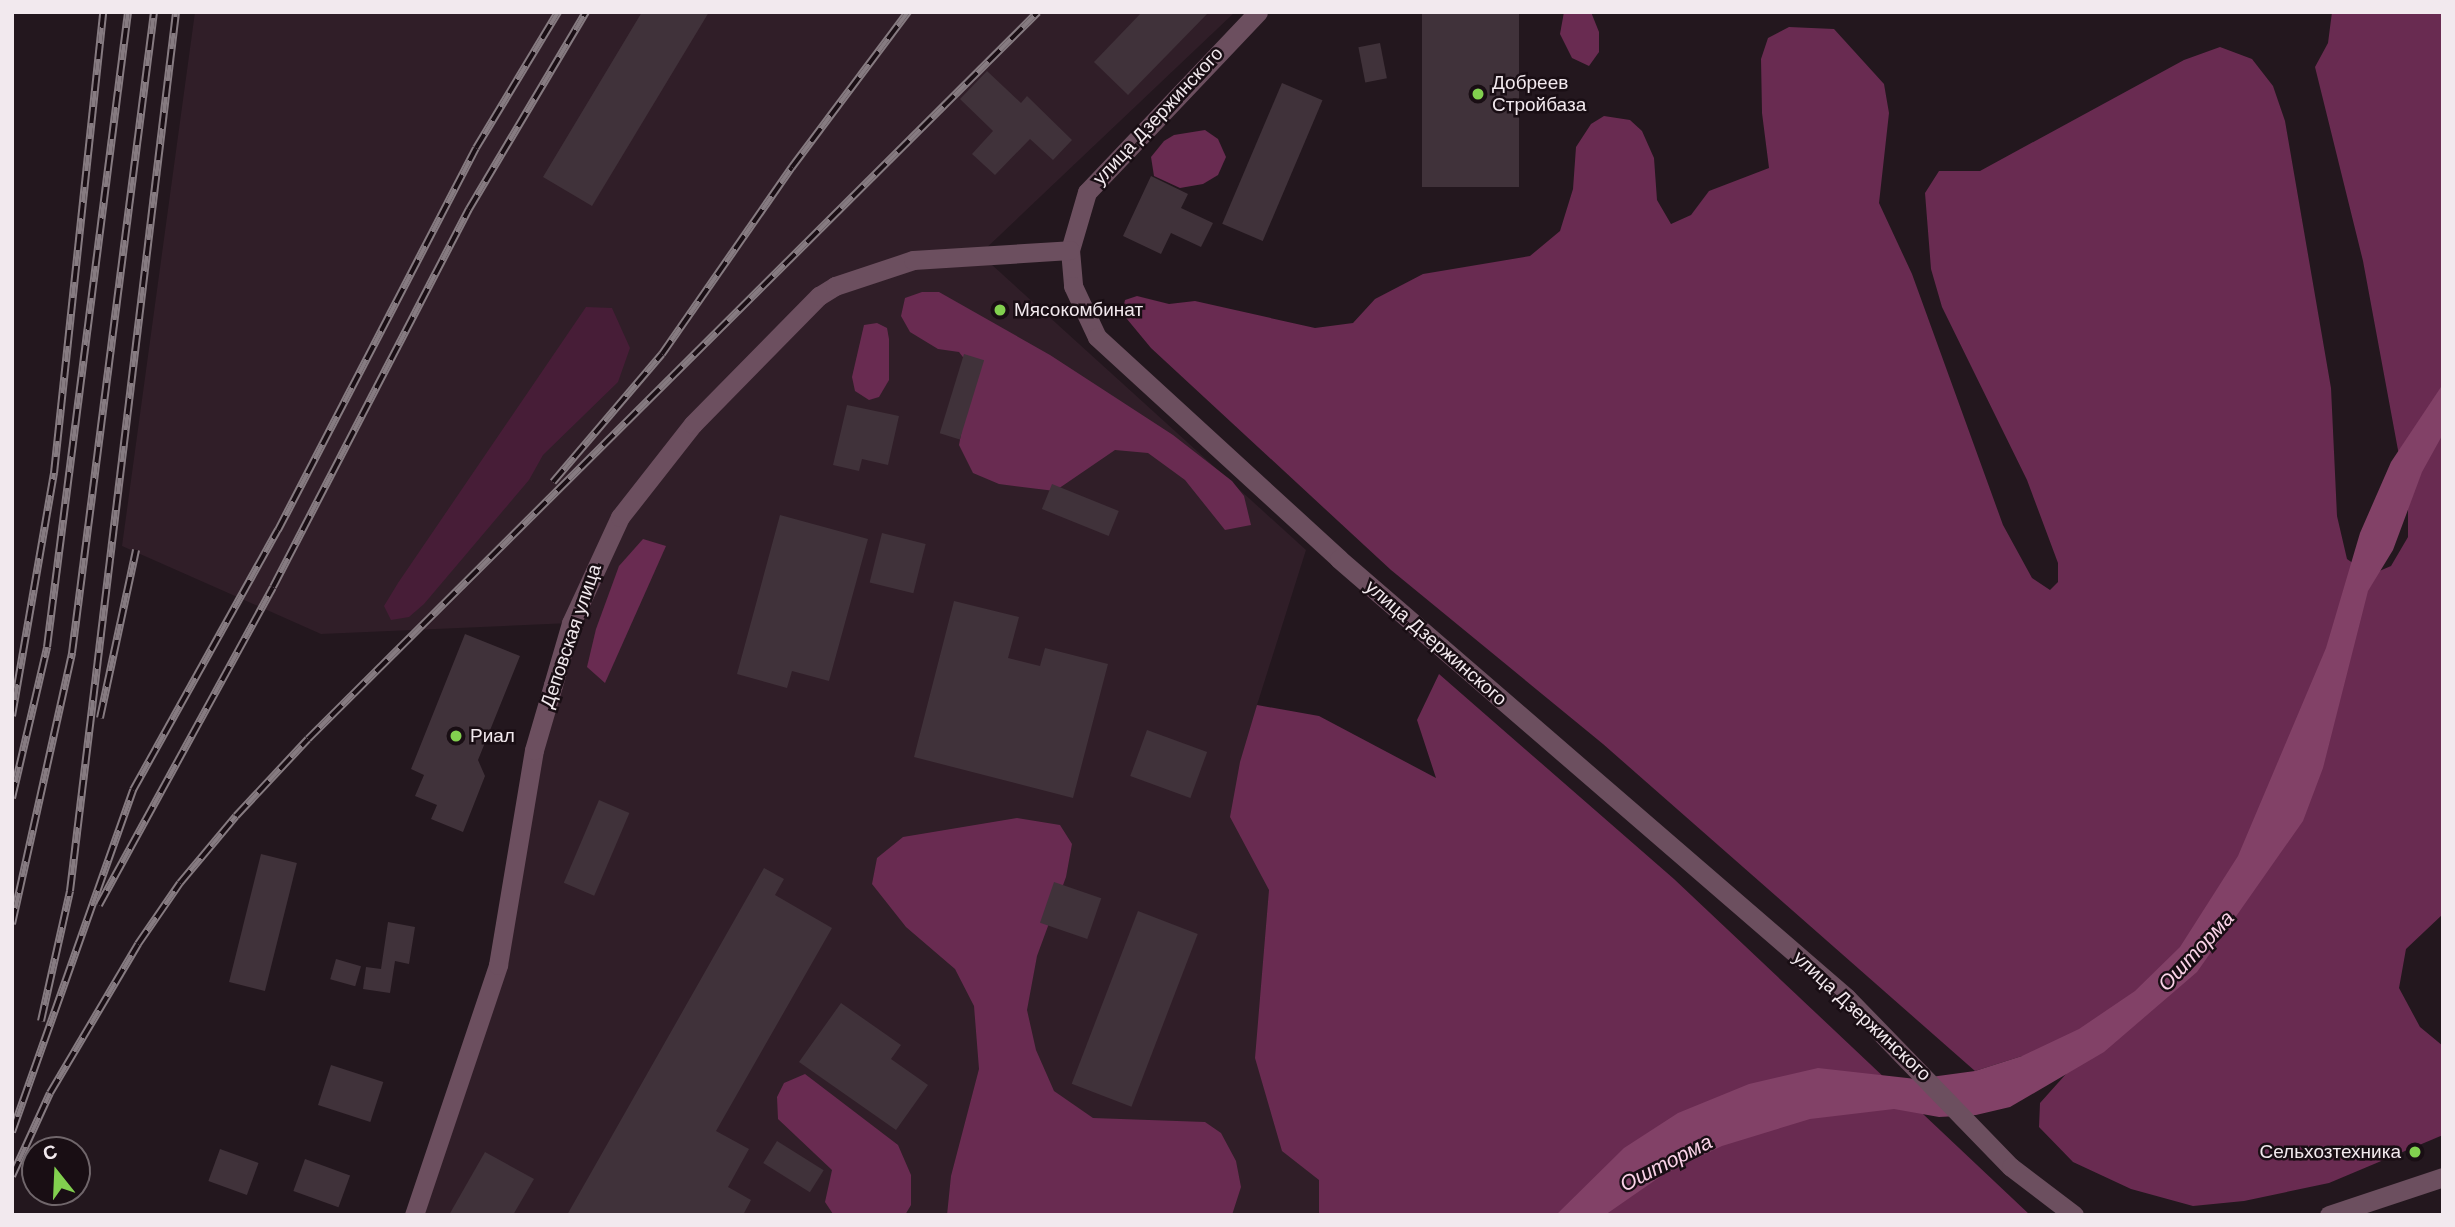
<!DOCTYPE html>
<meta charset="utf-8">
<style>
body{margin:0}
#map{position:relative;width:2455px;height:1227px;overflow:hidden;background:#23171e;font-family:Helvetica,sans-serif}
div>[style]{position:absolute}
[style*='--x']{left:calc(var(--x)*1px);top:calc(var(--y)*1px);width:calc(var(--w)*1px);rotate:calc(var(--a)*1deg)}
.built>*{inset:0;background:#301e28}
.green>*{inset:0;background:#471d37}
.forest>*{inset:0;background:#692b51}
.water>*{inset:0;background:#824167}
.building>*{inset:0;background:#40323a;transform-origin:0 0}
.minor>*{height:19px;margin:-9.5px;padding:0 9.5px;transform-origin:9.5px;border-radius:9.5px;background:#6c4f5f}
.rail>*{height:8px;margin-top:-4px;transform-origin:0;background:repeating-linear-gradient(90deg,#190e14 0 16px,#867b81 0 32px);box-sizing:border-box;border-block:2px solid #867b81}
.dots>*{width:19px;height:19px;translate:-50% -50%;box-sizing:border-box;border:4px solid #190e14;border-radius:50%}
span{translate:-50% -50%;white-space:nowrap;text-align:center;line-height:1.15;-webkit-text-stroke:5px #190e14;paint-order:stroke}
.poi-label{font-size:19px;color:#f2e9ee}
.left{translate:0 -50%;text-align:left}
.right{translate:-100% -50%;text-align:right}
.street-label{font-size:19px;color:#f2e9ee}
.water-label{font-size:21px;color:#fbd3e8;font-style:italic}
.frame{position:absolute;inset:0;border:14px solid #f2e9ee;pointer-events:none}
.north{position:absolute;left:21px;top:1136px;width:70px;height:70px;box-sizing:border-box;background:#190e14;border:2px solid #70666b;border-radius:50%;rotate:342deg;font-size:19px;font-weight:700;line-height:28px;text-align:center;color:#f2e9ee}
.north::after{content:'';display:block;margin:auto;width:24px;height:32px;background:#82d04f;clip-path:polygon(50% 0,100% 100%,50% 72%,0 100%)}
</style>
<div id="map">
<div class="built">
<i style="clip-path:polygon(195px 12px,1235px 12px,980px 254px,1306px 550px,1257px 705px,1374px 1215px,414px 1215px,472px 1054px,571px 623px,321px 634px,122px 546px)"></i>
</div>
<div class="green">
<i style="clip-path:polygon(586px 307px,612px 308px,630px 348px,618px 382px,543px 455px,529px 480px,424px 604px,409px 617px,391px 620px,384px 606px,398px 583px)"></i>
</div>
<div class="forest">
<i style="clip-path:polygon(1564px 12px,1591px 12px,1599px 32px,1599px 52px,1589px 66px,1572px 58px,1560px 34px)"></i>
<i style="clip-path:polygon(2332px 12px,2443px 12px,2443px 914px,2406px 949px,2399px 988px,2420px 1027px,2443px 1046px,2443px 1135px,2329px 1183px,2244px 1201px,2193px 1206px,2131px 1189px,2073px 1162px,2039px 1127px,2040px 1103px,2066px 1074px,2067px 1059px,2022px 1056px,1975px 1071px,1603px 744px,1391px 570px,1151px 348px,1122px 313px,1125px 300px,1137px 296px,1169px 304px,1195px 301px,1315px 328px,1353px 323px,1375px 299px,1423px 274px,1530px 256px,1560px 231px,1573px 189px,1576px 147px,1591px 124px,1604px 116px,1630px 120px,1642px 131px,1654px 158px,1657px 200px,1671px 224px,1691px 215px,1709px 191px,1769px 168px,1762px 113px,1761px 59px,1768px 38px,1789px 27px,1834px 29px,1884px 84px,1889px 113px,1879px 203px,1912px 274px,2003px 525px,2032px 578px,2050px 590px,2058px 582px,2058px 563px,2027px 480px,1942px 307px,1931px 269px,1925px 193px,1939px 171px,1980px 171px,2184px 60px,2220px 47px,2252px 59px,2273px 86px,2285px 121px,2331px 388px,2337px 516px,2347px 559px,2370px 575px,2391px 566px,2408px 537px,2408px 504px,2363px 261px,2315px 67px,2328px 43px)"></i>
<i style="clip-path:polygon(1205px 130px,1218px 139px,1226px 157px,1218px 175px,1203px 184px,1180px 188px,1154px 176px,1151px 157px,1164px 141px,1174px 135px)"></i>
<i style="clip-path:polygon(922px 292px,939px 292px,1050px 355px,1173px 435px,1232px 481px,1244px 496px,1251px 525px,1225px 530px,1185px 480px,1148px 453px,1115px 450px,1055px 491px,999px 484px,973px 473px,959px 445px,973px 370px,959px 352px,938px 349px,910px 332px,901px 316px,905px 298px)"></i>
<i style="clip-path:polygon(877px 323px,887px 328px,889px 339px,889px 380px,879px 397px,869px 400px,855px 391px,852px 377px,864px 325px)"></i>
<i style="clip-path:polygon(643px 539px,666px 546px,605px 683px,587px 667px,596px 629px,619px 566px)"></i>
<i style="clip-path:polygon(1439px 674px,1674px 879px,2030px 1215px,1319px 1215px,1319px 1180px,1282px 1151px,1255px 1058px,1269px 890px,1230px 817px,1240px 762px,1257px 705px,1319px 716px,1436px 778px,1417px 720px)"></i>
<i style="clip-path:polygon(1017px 818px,1060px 825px,1072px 844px,1066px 877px,1037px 956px,1027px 1010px,1036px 1050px,1054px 1091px,1093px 1118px,1205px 1122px,1221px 1133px,1236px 1161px,1241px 1187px,1232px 1215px,947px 1215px,951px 1176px,979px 1069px,974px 1006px,955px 969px,906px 927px,872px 884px,877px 858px,903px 837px)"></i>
<i style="clip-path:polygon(805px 1074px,898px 1145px,911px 1175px,911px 1205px,905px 1215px,833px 1214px,825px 1202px,832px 1170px,778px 1119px,777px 1097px,784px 1083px)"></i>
</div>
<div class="water">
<i style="clip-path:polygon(2443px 384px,2443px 434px,2422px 472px,2393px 550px,2368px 591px,2323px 768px,2303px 821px,2197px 972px,2104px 1052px,2010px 1107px,1976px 1115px,1939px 1117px,1894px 1109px,1810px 1119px,1722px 1146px,1664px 1174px,1605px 1215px,1556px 1215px,1624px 1148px,1678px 1113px,1749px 1084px,1818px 1068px,1916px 1079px,1975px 1071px,2022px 1056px,2079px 1029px,2135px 991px,2180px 947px,2238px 856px,2326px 648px,2360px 533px,2391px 462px)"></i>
</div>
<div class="building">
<i style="clip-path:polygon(642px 12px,709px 12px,592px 206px,543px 177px)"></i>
<i style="clip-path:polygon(1142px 12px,1209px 12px,1128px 95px,1094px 62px)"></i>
<i style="left:1422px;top:12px;width:97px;height:175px"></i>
<i style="left:1380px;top:43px;width:36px;height:22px;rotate:79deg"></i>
<i style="clip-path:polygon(987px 71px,1021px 103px,1027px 96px,1072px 140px,1053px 160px,1030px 139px,995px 175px,972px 154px,993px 131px,960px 99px)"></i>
<i style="left:1282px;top:83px;width:44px;height:153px;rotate:23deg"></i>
<i style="clip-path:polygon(1151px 176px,1188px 194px,1181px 208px,1213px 223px,1201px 247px,1171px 233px,1161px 254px,1123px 236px)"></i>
<i style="left:964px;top:354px;width:21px;height:83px;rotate:17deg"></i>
<i style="clip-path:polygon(847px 405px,899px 416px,888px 465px,862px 459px,859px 471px,833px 465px)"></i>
<i style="left:1052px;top:484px;width:72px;height:27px;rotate:22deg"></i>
<i style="clip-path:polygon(780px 515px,868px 539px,829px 681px,792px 671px,787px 688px,737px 674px)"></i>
<i style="left:882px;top:533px;width:45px;height:51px;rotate:14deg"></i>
<i style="clip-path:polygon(954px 601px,1019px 617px,1008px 658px,1040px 666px,1045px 648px,1108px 664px,1073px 798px,914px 757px)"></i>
<i style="clip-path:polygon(465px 634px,520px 656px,478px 760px,485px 776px,463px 832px,431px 819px,437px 805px,415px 796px,424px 775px,411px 769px)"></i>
<i style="left:1147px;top:730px;width:64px;height:49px;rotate:20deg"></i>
<i style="left:599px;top:800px;width:33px;height:90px;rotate:23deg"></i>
<i style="left:261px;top:854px;width:37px;height:132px;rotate:14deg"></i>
<i style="clip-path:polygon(764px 868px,784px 879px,775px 895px,832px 928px,716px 1131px,749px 1149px,728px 1187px,751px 1200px,743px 1215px,567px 1215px)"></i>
<i style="left:1054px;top:882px;width:50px;height:43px;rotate:19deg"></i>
<i style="left:1138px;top:911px;width:64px;height:185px;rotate:21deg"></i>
<i style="clip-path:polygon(388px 922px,415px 927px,409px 964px,395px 961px,390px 993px,363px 989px,366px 967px,381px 969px)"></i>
<i style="left:336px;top:959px;width:26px;height:21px;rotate:16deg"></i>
<i style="clip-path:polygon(841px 1003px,901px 1045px,891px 1059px,928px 1085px,896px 1130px,799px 1062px)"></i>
<i style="left:331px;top:1065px;width:55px;height:42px;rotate:18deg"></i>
<i style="left:777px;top:1141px;width:55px;height:26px;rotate:32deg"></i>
<i style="left:220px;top:1149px;width:41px;height:34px;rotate:20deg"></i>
<i style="clip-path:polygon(485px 1152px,534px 1179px,513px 1215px,449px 1215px)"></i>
<i style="left:305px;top:1159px;width:48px;height:34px;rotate:20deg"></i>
</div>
<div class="minor">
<i style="--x:1258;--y:12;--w:248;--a:133.5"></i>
<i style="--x:1087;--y:192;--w:60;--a:106.3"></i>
<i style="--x:1070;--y:250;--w:36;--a:85"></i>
<i style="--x:1073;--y:286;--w:56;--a:64.8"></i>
<i style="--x:1097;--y:337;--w:328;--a:42.5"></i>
<i style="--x:1339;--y:559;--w:671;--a:40.83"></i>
<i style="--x:1847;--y:998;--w:235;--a:45.9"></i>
<i style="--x:2011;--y:1167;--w:79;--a:37.3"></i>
<i style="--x:414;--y:1215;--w:264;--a:-71.4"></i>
<i style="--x:498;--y:965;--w:218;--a:-80.5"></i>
<i style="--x:534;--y:750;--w:68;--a:-73.7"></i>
<i style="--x:553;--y:685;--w:65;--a:-73.8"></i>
<i style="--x:571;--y:623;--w:117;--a:-65.2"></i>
<i style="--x:620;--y:517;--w:118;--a:-51.9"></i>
<i style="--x:693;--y:424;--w:180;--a:-45.5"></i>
<i style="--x:819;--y:296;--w:19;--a:-32"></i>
<i style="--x:835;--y:286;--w:82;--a:-18.4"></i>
<i style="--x:913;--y:260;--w:157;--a:-3.6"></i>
<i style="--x:2329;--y:1215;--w:120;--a:-18.4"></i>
</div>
<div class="rail">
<i style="--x:553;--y:482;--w:168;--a:-49.6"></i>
<i style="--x:662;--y:354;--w:228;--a:-55.2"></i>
<i style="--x:792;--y:167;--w:194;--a:-53.2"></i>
<i style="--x:12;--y:716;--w:247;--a:-80.2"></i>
<i style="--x:54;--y:473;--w:464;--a:-83.9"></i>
<i style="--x:100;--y:718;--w:172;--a:-77.9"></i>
<i style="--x:12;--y:798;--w:155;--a:-76.9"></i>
<i style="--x:47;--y:647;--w:640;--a:-82.73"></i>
<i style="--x:99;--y:905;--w:362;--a:-61.3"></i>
<i style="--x:273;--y:587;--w:426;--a:-62.6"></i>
<i style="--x:469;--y:209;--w:229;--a:-59.3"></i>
<i style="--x:12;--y:924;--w:278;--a:-77.5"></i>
<i style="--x:72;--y:653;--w:646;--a:-82.71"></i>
<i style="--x:41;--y:1021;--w:133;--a:-77.4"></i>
<i style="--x:70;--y:891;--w:885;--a:-83.12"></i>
<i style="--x:12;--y:1132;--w:363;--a:-70.5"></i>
<i style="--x:133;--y:790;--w:298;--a:-60.9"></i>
<i style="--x:278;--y:530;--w:430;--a:-62.6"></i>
<i style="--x:476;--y:148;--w:159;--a:-58.9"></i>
<i style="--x:12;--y:1176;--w:91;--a:-65.4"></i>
<i style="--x:50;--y:1093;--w:173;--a:-59.4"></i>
<i style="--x:138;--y:944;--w:74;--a:-55.5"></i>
<i style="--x:180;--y:883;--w:87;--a:-50.1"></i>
<i style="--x:236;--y:816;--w:105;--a:-46.9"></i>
<i style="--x:308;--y:739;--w:1030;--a:-44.88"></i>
</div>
<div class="dots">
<i style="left:1478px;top:94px;background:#82d04f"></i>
<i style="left:1000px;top:310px;background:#82d04f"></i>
<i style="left:456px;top:736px;background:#82d04f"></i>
<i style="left:2415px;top:1152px;background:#82d04f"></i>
</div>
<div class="poi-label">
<span class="left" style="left:1492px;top:94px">Добреев<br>Стройбаза</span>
<span class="left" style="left:1014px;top:310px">Мясокомбинат</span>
<span class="left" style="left:470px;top:736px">Риал</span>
<span class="right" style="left:2401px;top:1152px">Сельхозтехника</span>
</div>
<div class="street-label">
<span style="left:1158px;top:116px;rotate:-47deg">улица Дзержинского</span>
<span style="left:571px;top:636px;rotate:-71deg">Деповская улица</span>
<span style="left:1436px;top:643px;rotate:41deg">улица Дзержинского</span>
<span style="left:1862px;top:1016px;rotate:43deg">улица Дзержинского</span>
</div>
<div class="water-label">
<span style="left:2196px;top:951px;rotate:-47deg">Ошторма</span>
<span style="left:1666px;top:1163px;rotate:-27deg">Ошторма</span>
</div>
<div class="frame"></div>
<div class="north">С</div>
</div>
